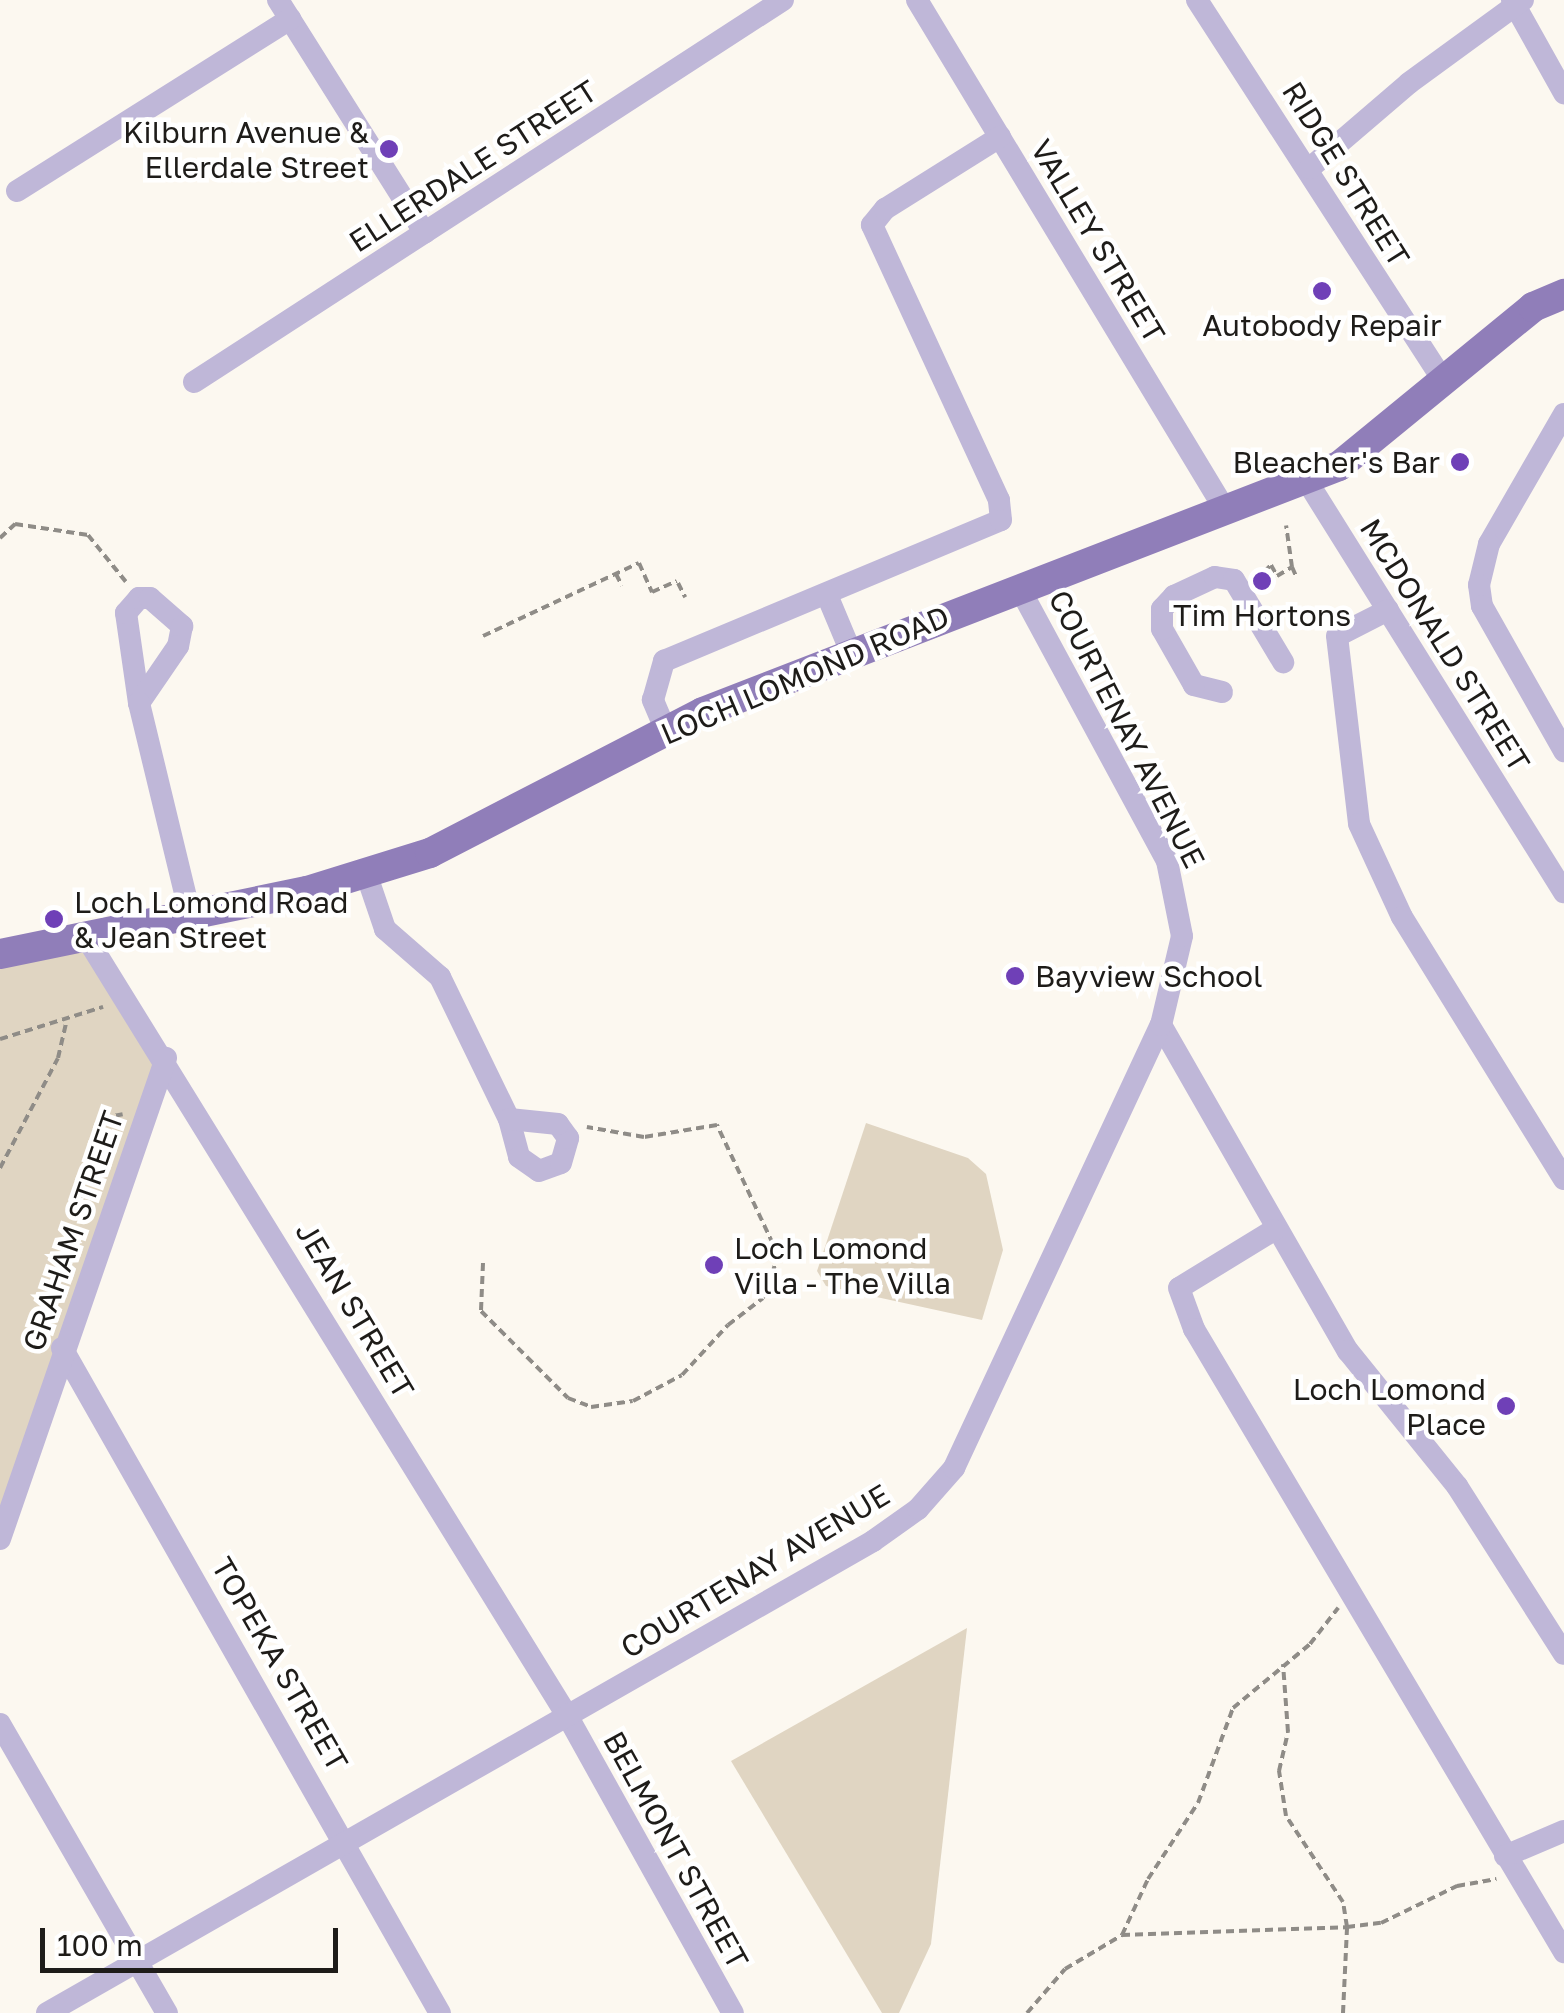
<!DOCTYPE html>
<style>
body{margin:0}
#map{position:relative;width:1564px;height:2013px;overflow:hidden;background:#fcf8f0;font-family:"Golos Text",sans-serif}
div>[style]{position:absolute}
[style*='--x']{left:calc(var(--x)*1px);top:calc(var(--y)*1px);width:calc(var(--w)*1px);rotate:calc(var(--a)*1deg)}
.green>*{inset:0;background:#e0d5c2}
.path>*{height:4px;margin-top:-2px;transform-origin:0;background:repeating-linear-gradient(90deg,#8f8c87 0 8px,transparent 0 13px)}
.minor>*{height:22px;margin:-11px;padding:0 11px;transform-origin:11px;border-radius:11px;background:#bfb7d8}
.major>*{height:30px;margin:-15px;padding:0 15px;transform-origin:15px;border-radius:15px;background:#907eb9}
.dots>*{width:28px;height:28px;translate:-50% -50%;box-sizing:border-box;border:5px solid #fff;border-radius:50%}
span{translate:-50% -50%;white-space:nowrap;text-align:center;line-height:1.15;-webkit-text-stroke:9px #fff;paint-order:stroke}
.poi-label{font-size:30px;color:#1e1c19}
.right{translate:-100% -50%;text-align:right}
.left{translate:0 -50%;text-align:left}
.street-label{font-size:30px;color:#1e1c19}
.scale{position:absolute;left:40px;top:1928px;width:298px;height:45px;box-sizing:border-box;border:5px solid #1e1c19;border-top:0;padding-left:12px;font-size:30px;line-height:35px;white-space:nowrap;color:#1e1c19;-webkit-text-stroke:8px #fff;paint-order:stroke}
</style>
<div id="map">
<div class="green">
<i style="clip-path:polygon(86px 937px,166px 1058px,0 1536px,0 954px)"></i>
<i style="clip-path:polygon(866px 1123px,968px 1158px,986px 1174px,1003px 1250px,982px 1320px,826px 1286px,817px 1271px)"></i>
<i style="clip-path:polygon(967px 1628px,931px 1944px,899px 2013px,882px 2013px,731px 1761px)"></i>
</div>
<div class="path">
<i style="--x:0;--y:538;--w:21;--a:-43"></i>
<i style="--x:15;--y:524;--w:74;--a:8.6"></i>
<i style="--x:88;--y:535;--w:60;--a:51"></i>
<i style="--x:1292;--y:567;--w:12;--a:66"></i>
<i style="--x:1264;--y:572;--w:10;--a:-45"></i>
<i style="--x:1271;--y:565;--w:13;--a:61"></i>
<i style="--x:1277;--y:576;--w:17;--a:-31"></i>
<i style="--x:1292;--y:567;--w:42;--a:-98.1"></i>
<i style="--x:616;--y:574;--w:13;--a:63"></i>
<i style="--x:678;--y:583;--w:16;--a:63"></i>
<i style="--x:483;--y:636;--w:172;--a:-25.1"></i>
<i style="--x:639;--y:563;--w:32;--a:66"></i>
<i style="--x:652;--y:592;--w:27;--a:-24"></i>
<i style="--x:0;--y:1039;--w:108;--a:-17.3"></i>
<i style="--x:103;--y:1118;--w:20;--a:-11"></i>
<i style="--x:0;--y:1168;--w:124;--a:-62.2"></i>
<i style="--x:58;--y:1058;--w:39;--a:-77"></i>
<i style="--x:483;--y:1263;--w:48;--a:92.4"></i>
<i style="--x:481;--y:1311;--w:123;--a:45"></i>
<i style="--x:568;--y:1398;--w:25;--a:21"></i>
<i style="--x:591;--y:1407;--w:42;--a:-8.1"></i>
<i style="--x:633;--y:1401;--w:55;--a:-28"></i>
<i style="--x:682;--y:1375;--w:68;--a:-47.4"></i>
<i style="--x:728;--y:1325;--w:44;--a:-37.6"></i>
<i style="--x:763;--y:1298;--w:37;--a:-70"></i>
<i style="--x:776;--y:1263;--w:19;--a:-99"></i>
<i style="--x:773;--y:1244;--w:132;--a:-115.2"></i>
<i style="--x:717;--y:1125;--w:74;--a:170.7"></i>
<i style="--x:644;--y:1137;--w:58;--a:-170"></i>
<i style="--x:1122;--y:1935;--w:62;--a:-65.1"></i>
<i style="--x:1148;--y:1879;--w:91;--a:-56.7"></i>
<i style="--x:1198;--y:1803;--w:101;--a:-69.8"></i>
<i style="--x:1233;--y:1708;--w:100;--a:-39.7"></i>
<i style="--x:1310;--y:1644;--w:46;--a:-52.1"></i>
<i style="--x:1027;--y:2013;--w:58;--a:-49.2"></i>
<i style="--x:1065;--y:1969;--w:66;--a:-30.8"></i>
<i style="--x:1122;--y:1935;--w:225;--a:-2"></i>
<i style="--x:1347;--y:1927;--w:25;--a:-99"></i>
<i style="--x:1343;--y:1902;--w:103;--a:-123.5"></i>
<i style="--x:1286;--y:1816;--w:46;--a:-98.8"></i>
<i style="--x:1279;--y:1771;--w:40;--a:-77"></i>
<i style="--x:1288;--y:1732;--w:68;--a:-94.2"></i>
<i style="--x:1343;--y:2013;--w:86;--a:-87.3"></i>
<i style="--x:1347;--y:1927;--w:34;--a:-7"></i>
<i style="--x:1381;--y:1923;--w:85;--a:-26"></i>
<i style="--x:1457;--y:1886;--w:40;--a:-10"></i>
</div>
<div class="minor">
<i style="--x:278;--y:0;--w:275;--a:57.8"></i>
<i style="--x:917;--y:0;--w:599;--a:58.86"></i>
<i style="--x:1197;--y:0;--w:453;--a:57.1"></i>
<i style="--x:1512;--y:0;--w:107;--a:60.8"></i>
<i style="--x:1310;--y:168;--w:130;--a:-40.6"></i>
<i style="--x:1409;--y:83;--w:141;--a:-36.1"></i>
<i style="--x:17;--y:191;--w:323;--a:-32.2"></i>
<i style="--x:194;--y:382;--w:702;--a:-32.97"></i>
<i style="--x:1564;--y:414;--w:150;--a:120"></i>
<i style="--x:1489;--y:544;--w:42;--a:103.7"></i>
<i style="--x:1479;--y:585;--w:21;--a:82"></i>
<i style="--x:1482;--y:606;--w:167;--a:60.5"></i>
<i style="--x:1307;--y:481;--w:485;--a:58"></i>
<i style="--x:827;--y:595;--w:62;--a:67.2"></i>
<i style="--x:1388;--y:610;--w:57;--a:153"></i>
<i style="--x:1337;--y:636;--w:189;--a:83.3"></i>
<i style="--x:1359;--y:824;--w:102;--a:65.2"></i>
<i style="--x:1402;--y:917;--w:308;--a:58.3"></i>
<i style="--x:1222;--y:692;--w:29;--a:-166"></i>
<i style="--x:1194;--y:685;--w:64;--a:-119.7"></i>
<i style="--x:1162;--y:629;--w:20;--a:-90"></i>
<i style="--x:1162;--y:609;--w:18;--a:-47"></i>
<i style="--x:1174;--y:596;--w:45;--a:-24.9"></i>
<i style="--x:1215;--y:577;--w:19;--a:9"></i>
<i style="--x:1234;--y:580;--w:96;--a:59.1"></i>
<i style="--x:139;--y:703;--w:91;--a:-98.2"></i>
<i style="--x:126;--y:613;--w:20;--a:-49"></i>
<i style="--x:139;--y:598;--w:11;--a:0"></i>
<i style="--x:150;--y:598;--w:43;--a:41.2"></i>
<i style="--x:182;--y:626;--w:20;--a:101"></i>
<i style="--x:178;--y:646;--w:69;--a:124.4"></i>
<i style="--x:139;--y:703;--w:217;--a:76.4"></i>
<i style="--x:666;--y:731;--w:34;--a:-113"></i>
<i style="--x:653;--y:700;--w:41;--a:-74.2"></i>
<i style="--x:664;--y:661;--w:365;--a:-22.7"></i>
<i style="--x:1001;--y:520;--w:20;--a:-96"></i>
<i style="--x:999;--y:500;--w:303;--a:-114.8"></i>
<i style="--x:872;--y:225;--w:21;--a:-51"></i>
<i style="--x:885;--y:209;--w:136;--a:-32.1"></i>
<i style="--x:367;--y:876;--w:56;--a:71.2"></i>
<i style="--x:385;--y:929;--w:73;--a:41.1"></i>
<i style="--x:440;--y:977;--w:158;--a:64.1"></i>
<i style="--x:509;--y:1119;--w:39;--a:75"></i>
<i style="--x:519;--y:1157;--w:24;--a:35"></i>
<i style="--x:539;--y:1171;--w:23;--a:-20"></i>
<i style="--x:561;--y:1163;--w:26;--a:-74"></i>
<i style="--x:568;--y:1138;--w:17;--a:-126"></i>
<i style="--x:558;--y:1124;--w:49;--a:-174.2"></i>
<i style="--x:86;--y:937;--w:917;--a:58.29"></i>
<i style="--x:568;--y:1717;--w:339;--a:60.9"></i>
<i style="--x:1161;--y:1025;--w:376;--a:60.2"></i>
<i style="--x:1348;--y:1351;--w:174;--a:51.1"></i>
<i style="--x:1457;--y:1486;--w:199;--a:57.5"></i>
<i style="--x:1274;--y:1230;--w:111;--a:148.6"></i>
<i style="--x:1179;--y:1288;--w:44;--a:69.9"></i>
<i style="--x:1194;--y:1329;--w:725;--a:59.29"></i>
<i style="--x:62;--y:1348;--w:765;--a:60.39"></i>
<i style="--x:0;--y:1539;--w:509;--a:-70.96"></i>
<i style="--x:0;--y:1724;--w:334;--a:60"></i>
<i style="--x:1505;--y:1856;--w:64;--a:-23"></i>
<i style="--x:47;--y:2013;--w:951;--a:-29.74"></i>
<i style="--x:873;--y:1541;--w:55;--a:-35.4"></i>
<i style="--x:918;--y:1509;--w:55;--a:-48.7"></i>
<i style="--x:954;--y:1468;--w:489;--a:-65"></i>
<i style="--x:1161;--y:1025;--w:91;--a:-76.7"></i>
<i style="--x:1182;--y:936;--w:76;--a:-101.3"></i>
<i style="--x:1167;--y:861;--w:309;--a:-118.4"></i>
</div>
<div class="major">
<i style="--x:0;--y:954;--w:313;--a:-11.6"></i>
<i style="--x:307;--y:891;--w:129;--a:-17.2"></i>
<i style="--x:430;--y:853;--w:307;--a:-27.3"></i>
<i style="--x:703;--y:712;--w:682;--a:-21.15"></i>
<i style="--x:1339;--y:466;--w:251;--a:-39.3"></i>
<i style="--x:1533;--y:307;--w:34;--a:-23"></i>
</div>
<div class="dots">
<i style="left:389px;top:149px;background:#6f40b7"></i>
<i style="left:1322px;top:291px;background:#6f40b7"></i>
<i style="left:1460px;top:462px;background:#6f40b7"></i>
<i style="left:1262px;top:581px;background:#6f40b7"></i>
<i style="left:54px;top:919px;background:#6f40b7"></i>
<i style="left:1015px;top:976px;background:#6f40b7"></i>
<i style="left:714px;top:1265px;background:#6f40b7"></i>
<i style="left:1506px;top:1406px;background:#6f40b7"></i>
</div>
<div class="poi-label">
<span class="right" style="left:369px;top:149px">Kilburn Avenue &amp;<br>Ellerdale Street</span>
<span style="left:1322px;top:325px">Autobody Repair</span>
<span class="right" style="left:1440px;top:462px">Bleacher's Bar</span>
<span style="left:1262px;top:615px">Tim Hortons</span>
<span class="left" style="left:74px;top:919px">Loch Lomond Road<br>&amp; Jean Street</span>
<span class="left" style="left:1035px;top:976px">Bayview School</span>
<span class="left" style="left:734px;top:1265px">Loch Lomond<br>Villa - The Villa</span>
<span class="right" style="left:1486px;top:1406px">Loch Lomond<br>Place</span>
</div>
<div class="street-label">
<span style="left:473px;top:166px;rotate:-33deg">ELLERDALE STREET</span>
<span style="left:1346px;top:174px;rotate:58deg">RIDGE STREET</span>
<span style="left:1098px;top:241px;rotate:59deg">VALLEY STREET</span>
<span style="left:1445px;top:645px;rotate:58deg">MCDONALD STREET</span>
<span style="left:805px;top:675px;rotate:-23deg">LOCH LOMOND ROAD</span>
<span style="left:1127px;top:729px;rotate:63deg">COURTENAY AVENUE</span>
<span style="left:73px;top:1231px;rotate:-71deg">GRAHAM STREET</span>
<span style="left:355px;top:1310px;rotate:59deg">JEAN STREET</span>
<span style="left:755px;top:1571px;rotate:-31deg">COURTENAY AVENUE</span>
<span style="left:280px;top:1664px;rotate:60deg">TOPEKA STREET</span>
<span style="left:676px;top:1850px;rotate:61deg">BELMONT STREET</span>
</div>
<div class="scale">100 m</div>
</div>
